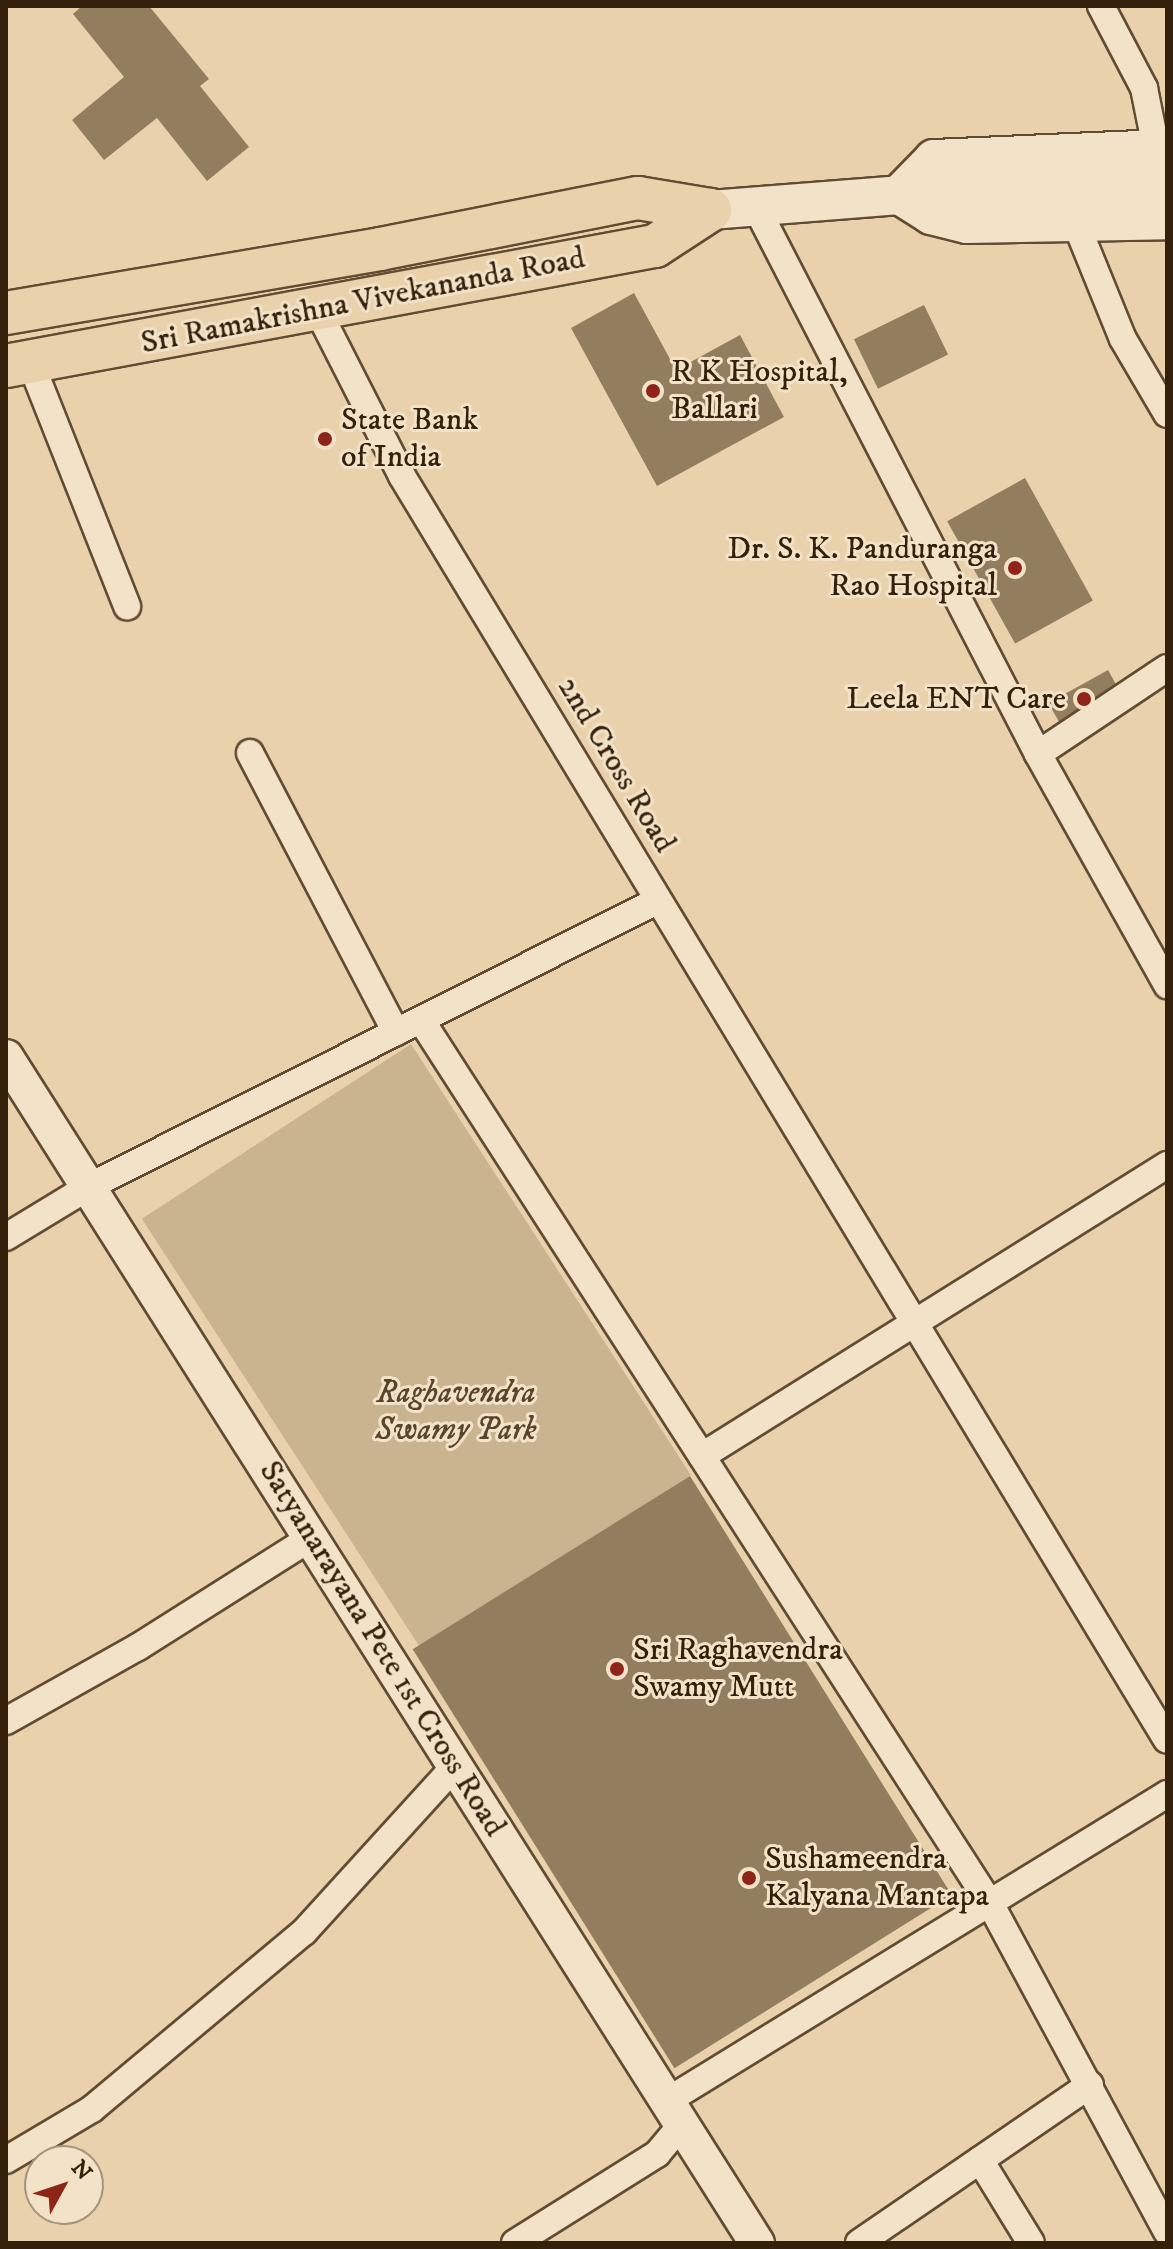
<!DOCTYPE html>
<style>
body{margin:0}
#map{position:relative;width:1173px;height:2249px;overflow:hidden;background:#e9d2ab;font-family:"IM FELL DW Pica",serif}
div>[style]{position:absolute}
[style*='--x']{left:calc(var(--x)*1px);top:calc(var(--y)*1px);width:calc(var(--w)*1px);rotate:calc(var(--a)*1deg)}
.green>*{inset:0;background:#cab490;transform-origin:0 0}
.building>*{inset:0;background:#927d5e;transform-origin:0 0}
.roads{filter:drop-shadow(2px 0 #614c33) drop-shadow(-2px 0 #614c33) drop-shadow(0 2px #614c33) drop-shadow(0 -2px #614c33)}
.minor>*{height:26px;margin:-13px;padding:0 13px;transform-origin:13px;border-radius:13px;background:#f1e2c8}
.tertiary>*{height:34px;margin:-17px;padding:0 17px;transform-origin:17px;border-radius:17px;background:#f1e2c8}
.secondary>*{height:38px;margin:-19px;padding:0 19px;transform-origin:19px;border-radius:19px;background:#f1e2c8}
.primary>*{height:42px;margin:-21px;padding:0 21px;transform-origin:21px;border-radius:21px;background:#e9d2ab}
.dots>*{width:22px;height:22px;translate:-50% -50%;box-sizing:border-box;border:4px solid #f1e2c8;border-radius:50%}
span{translate:-50% -50%;white-space:nowrap;text-align:center;line-height:1.15;-webkit-text-stroke:6px #f1e2c8;paint-order:stroke}
.street-label{font-size:32px;color:#34200b}
.poi-label{font-size:32px;color:#34200b}
.left{translate:0 -50%;text-align:left}
.right{translate:-100% -50%;text-align:right}
.park-label{font-size:32px;color:#5a452c;font-style:italic}
.frame{position:absolute;inset:0;border:8px solid #34200b;pointer-events:none}
.north{position:absolute;left:24px;top:2145px;width:80px;height:80px;box-sizing:border-box;background:#f1e2c8;border:2px solid #a5947c;border-radius:50%;rotate:50deg;font-size:22px;font-weight:700;line-height:32px;text-align:center;color:#34200b}
.north::after{content:'';display:block;margin:auto;width:28px;height:36px;background:#8f2418;clip-path:polygon(50% 0,100% 100%,50% 72%,0 100%)}
</style>
<div id="map">
<div class="green">
<i style="left:411px;top:1044px;width:514px;height:321px;rotate:57deg"></i>
</div>
<div class="building">
<i style="clip-path:polygon(82px 6px,149px 6px,209px 79px,200px 86px,249px 147px,207px 181px,157px 118px,104px 160px,72px 120px,124px 77px,73px 14px)"></i>
<i style="clip-path:polygon(634px 293px,676px 370px,740px 335px,784px 417px,657px 486px,571px 328px)"></i>
<i style="left:924px;top:305px;width:55px;height:78px;rotate:64deg"></i>
<i style="left:1025px;top:478px;width:140px;height:89px;rotate:61deg"></i>
<i style="left:1108px;top:670px;width:29px;height:68px;rotate:61deg"></i>
<i style="left:690px;top:1476px;width:494px;height:327px;rotate:58deg"></i>
</div>
<div class="roads">
<div class="minor">
<i style="--x:1101;--y:6;--w:93;--a:62.3"></i>
<i style="--x:1144;--y:88;--w:61;--a:78.7"></i>
<i style="--x:755;--y:205;--w:618;--a:62.73"></i>
<i style="--x:1038;--y:754;--w:265;--a:60.8"></i>
<i style="--x:1075;--y:221;--w:127;--a:67.9"></i>
<i style="--x:1123;--y:339;--w:87;--a:59.6"></i>
<i style="--x:318;--y:311;--w:185;--a:63"></i>
<i style="--x:402;--y:476;--w:1477;--a:58.82"></i>
<i style="--x:30;--y:361;--w:264;--a:68.4"></i>
<i style="--x:250;--y:753;--w:315;--a:62.4"></i>
<i style="--x:1038;--y:754;--w:155;--a:-33.7"></i>
<i style="--x:421;--y:1020;--w:1053;--a:57.22"></i>
<i style="--x:991;--y:1905;--w:371;--a:61.7"></i>
<i style="--x:6;--y:1237;--w:98;--a:-31.3"></i>
<i style="--x:90;--y:1186;--w:635;--a:-26.69"></i>
<i style="--x:702;--y:1456;--w:549;--a:-32.04"></i>
<i style="--x:6;--y:1721;--w:151;--a:-29.3"></i>
<i style="--x:138;--y:1647;--w:206;--a:-32.3"></i>
<i style="--x:667;--y:2101;--w:587;--a:-31.55"></i>
<i style="--x:6;--y:2160;--w:100;--a:-30.7"></i>
<i style="--x:92;--y:2109;--w:276;--a:-39.9"></i>
<i style="--x:304;--y:1932;--w:226;--a:-47.7"></i>
<i style="--x:980;--y:2160;--w:97;--a:58.4"></i>
<i style="--x:515;--y:2243;--w:168;--a:-32.1"></i>
<i style="--x:657;--y:2154;--w:39;--a:-50"></i>
<i style="--x:859;--y:2243;--w:280;--a:-34.4"></i>
</div>
<div class="tertiary">
<i style="--x:6;--y:1057;--w:1404;--a:57.66"></i>
</div>
<div class="secondary">
<i style="--x:899;--y:195;--w:50;--a:-45.8"></i>
<i style="--x:934;--y:159;--w:233;--a:-2.5"></i>
<i style="--x:901;--y:196;--w:36;--a:32"></i>
<i style="--x:931;--y:215;--w:37;--a:14"></i>
<i style="--x:967;--y:224;--w:200;--a:-1.1"></i>
<i style="--x:710;--y:210;--w:190;--a:-4.5"></i>
<i style="--x:899;--y:195;--w:268;--a:-1.9"></i>
</div>
<div class="primary">
<i style="--x:6;--y:313;--w:379;--a:-9.7"></i>
<i style="--x:380;--y:249;--w:263;--a:-11.2"></i>
<i style="--x:638;--y:198;--w:73;--a:9.5"></i>
<i style="--x:6;--y:366;--w:660;--a:-10.48"></i>
<i style="--x:655;--y:246;--w:66;--a:-33.2"></i>
</div>
</div>
<div class="dots">
<i style="left:653px;top:391px;background:#8f2418"></i>
<i style="left:325px;top:439px;background:#8f2418"></i>
<i style="left:1015px;top:568px;background:#8f2418"></i>
<i style="left:1084px;top:699px;background:#8f2418"></i>
<i style="left:617px;top:1669px;background:#8f2418"></i>
<i style="left:749px;top:1878px;background:#8f2418"></i>
</div>
<div class="street-label">
<span style="left:363px;top:301px;rotate:-11deg">Sri Ramakrishna Vivekananda Road</span>
<span style="left:616px;top:765px;rotate:59deg">2nd Cross Road</span>
<span style="left:382px;top:1649px;rotate:58deg">Satyanarayana Pete 1st Cross Road</span>
</div>
<div class="poi-label">
<span class="left" style="left:671px;top:391px">R K Hospital,<br>Ballari</span>
<span class="left" style="left:341px;top:439px">State Bank<br>of India</span>
<span class="right" style="left:997px;top:568px">Dr. S. K. Panduranga<br>Rao Hospital</span>
<span class="right" style="left:1066px;top:699px">Leela ENT Care</span>
<span class="left" style="left:633px;top:1669px">Sri Raghavendra<br>Swamy Mutt</span>
<span class="left" style="left:765px;top:1878px">Sushameendra<br>Kalyana Mantapa</span>
</div>
<div class="park-label">
<span style="left:456px;top:1412px">Raghavendra<br>Swamy Park</span>
</div>
<div class="frame"></div>
<div class="north">N</div>
</div>
